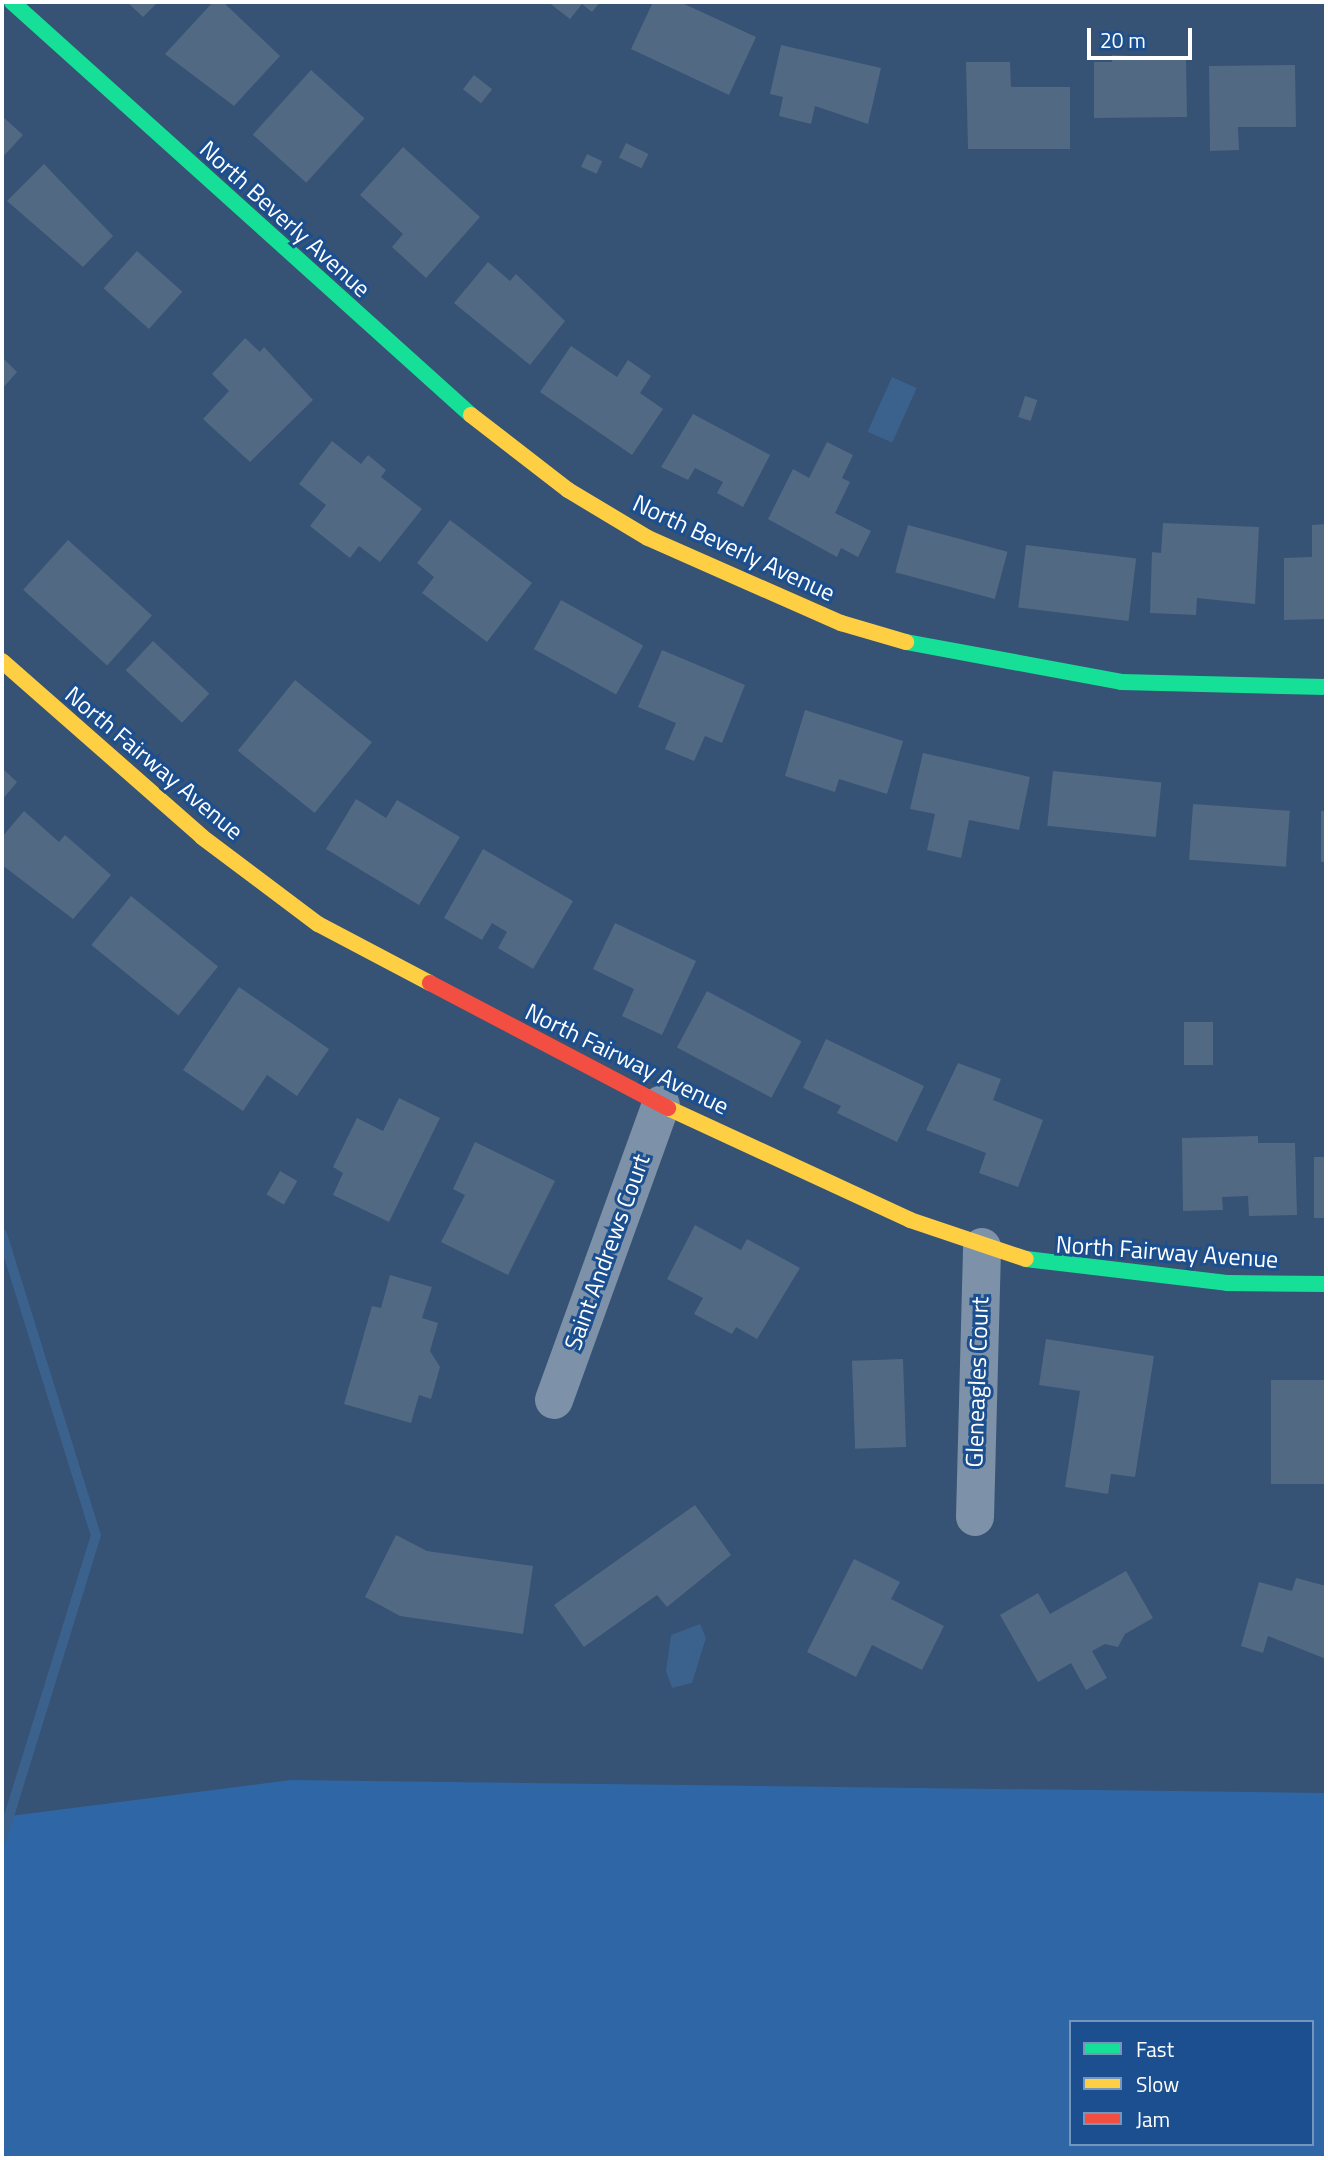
<!DOCTYPE html>
<style>
body{margin:0}
#map{position:relative;width:1328px;height:2160px;overflow:hidden;background:#365274;font-family:"Titillium Web",sans-serif}
div>[style]{position:absolute}
[style*='--x']{left:calc(var(--x)*1px);top:calc(var(--y)*1px);width:calc(var(--w)*1px);rotate:calc(var(--a)*1deg)}
.green>*{inset:0;background:#2f66a5}
.water>*{inset:0;background:#3b618d;transform-origin:0 0}
.stream>*{height:10px;margin:-5px;padding:0 5px;transform-origin:5px;border-radius:5px;background:#3b618d}
.building>*{inset:0;background:#526984;transform-origin:0 0}
.street>*{height:38px;margin:-19px;padding:0 19px;transform-origin:19px;border-radius:19px;background:#7d92a8}
.fast>*{height:16px;margin:-8px;padding:0 8px;transform-origin:8px;border-radius:8px;background:#16e098}
.slow>*{height:16px;margin:-8px;padding:0 8px;transform-origin:8px;border-radius:8px;background:#ffcf43}
.jam>*{height:16px;margin:-8px;padding:0 8px;transform-origin:8px;border-radius:8px;background:#f24e42}
span{translate:-50% -50%;white-space:nowrap;text-align:center;line-height:1.15;-webkit-text-stroke:6px #1b4f8f;paint-order:stroke}
.street-label{font-size:24px;color:#fff}
.frame{position:absolute;inset:0;border:4px solid #fff;pointer-events:none}
.legend{position:absolute;left:1069px;top:2020px;width:245px;height:126px;box-sizing:border-box;background:#1b4f8f;border:2px solid #7695bc;margin:0;padding:9px 12px;list-style:none;font-size:21px;color:#fff}
.legend li{display:flex;align-items:center;gap:14px;height:35px}
.legend b{width:35px;border:2px solid #7695bc}
.scale{position:absolute;left:1087px;top:28px;width:105px;height:32px;box-sizing:border-box;border:4px solid #fff;border-top:0;padding-left:9px;font-size:21px;line-height:24px;white-space:nowrap;color:#fff;-webkit-text-stroke:5px #1b4f8f;paint-order:stroke}
</style>
<div id="map">
<div class="green">
<i style="clip-path:polygon(evenodd,291px 1780px,1326px 1793px,1326px 2158px,2px 2158px,2px 1812px,10px 1816px,291px 1780px,1071px 2022px,1312px 2022px,1312px 2144px,1071px 2144px,1071px 2022px)"></i>
</div>
<div class="water">
<i style="left:892px;top:377px;width:27px;height:60px;rotate:24deg"></i>
<i style="clip-path:polygon(700px 1624px,706px 1638px,692px 1683px,672px 1688px,666px 1671px,671px 1635px)"></i>
</div>
<div class="stream">
<i style="--x:2;--y:1234;--w:315;--a:72.7"></i>
<i style="--x:96;--y:1535;--w:318;--a:107.2"></i>
</div>
<div class="building">
<i style="clip-path:polygon(127px 2px,158px 2px,143px 17px)"></i>
<i style="clip-path:polygon(213px 2px,223px 2px,280px 56px,234px 106px,165px 54px)"></i>
<i style="clip-path:polygon(548px 2px,600px 2px,592px 12px,582px 4px,570px 19px)"></i>
<i style="clip-path:polygon(653px 2px,680px 2px,756px 37px,729px 95px,631px 49px)"></i>
<i style="clip-path:polygon(781px 45px,881px 68px,868px 124px,815px 106px,811px 124px,779px 116px,783px 97px,770px 94px)"></i>
<i style="clip-path:polygon(1112px 55px,1186px 59px,1187px 117px,1094px 118px,1094px 62px,1112px 62px)"></i>
<i style="clip-path:polygon(966px 62px,1010px 62px,1011px 87px,1070px 87px,1070px 149px,968px 149px)"></i>
<i style="clip-path:polygon(1295px 65px,1296px 127px,1238px 127px,1239px 150px,1210px 151px,1209px 66px)"></i>
<i style="left:311px;top:70px;width:72px;height:87px;rotate:42deg"></i>
<i style="left:474px;top:75px;width:23px;height:18px;rotate:38deg"></i>
<i style="clip-path:polygon(2px 116px,23px 135px,2px 158px)"></i>
<i style="left:626px;top:143px;width:25px;height:16px;rotate:26deg"></i>
<i style="clip-path:polygon(403px 147px,480px 217px,426px 278px,392px 247px,403px 234px,360px 195px)"></i>
<i style="left:587px;top:154px;width:17px;height:14px;rotate:25deg"></i>
<i style="clip-path:polygon(44px 164px,113px 236px,83px 267px,7px 201px)"></i>
<i style="left:137px;top:251px;width:61px;height:50px;rotate:42deg"></i>
<i style="clip-path:polygon(488px 262px,510px 281px,516px 274px,565px 321px,530px 365px,454px 303px)"></i>
<i style="clip-path:polygon(245px 338px,260px 352px,264px 347px,313px 400px,250px 462px,203px 419px,229px 391px,212px 374px)"></i>
<i style="clip-path:polygon(571px 346px,617px 377px,628px 360px,651px 376px,640px 393px,663px 409px,632px 455px,540px 392px)"></i>
<i style="clip-path:polygon(2px 357px,17px 372px,2px 389px)"></i>
<i style="left:1025px;top:396px;width:13px;height:22px;rotate:18deg"></i>
<i style="clip-path:polygon(693px 414px,770px 455px,743px 507px,717px 493px,723px 482px,695px 468px,688px 480px,661px 467px)"></i>
<i style="clip-path:polygon(332px 441px,361px 464px,368px 455px,386px 470px,381px 477px,422px 509px,380px 562px,359px 546px,350px 558px,310px 526px,326px 505px,299px 484px)"></i>
<i style="clip-path:polygon(827px 442px,853px 455px,842px 478px,850px 482px,835px 513px,871px 531px,858px 557px,841px 548px,837px 557px,768px 519px,793px 469px,809px 478px)"></i>
<i style="clip-path:polygon(450px 520px,532px 583px,487px 642px,422px 593px,434px 577px,417px 563px)"></i>
<i style="clip-path:polygon(1163px 523px,1259px 527px,1255px 604px,1197px 598px,1196px 615px,1150px 613px,1152px 552px,1161px 553px)"></i>
<i style="clip-path:polygon(1326px 524px,1326px 619px,1284px 620px,1284px 558px,1312px 557px,1312px 525px)"></i>
<i style="left:908px;top:525px;width:103px;height:49px;rotate:15deg"></i>
<i style="left:68px;top:540px;width:113px;height:67px;rotate:42deg"></i>
<i style="left:1026px;top:545px;width:111px;height:63px;rotate:7deg"></i>
<i style="left:561px;top:600px;width:94px;height:56px;rotate:29deg"></i>
<i style="left:153px;top:641px;width:77px;height:40px;rotate:43deg"></i>
<i style="clip-path:polygon(662px 650px,745px 685px,722px 743px,705px 736px,694px 761px,665px 749px,676px 723px,638px 707px)"></i>
<i style="left:295px;top:680px;width:99px;height:91px;rotate:39deg"></i>
<i style="clip-path:polygon(805px 710px,903px 741px,887px 794px,839px 779px,835px 792px,785px 776px)"></i>
<i style="clip-path:polygon(923px 753px,1030px 777px,1019px 830px,969px 820px,961px 858px,927px 850px,935px 814px,910px 809px)"></i>
<i style="clip-path:polygon(2px 768px,17px 782px,2px 800px)"></i>
<i style="left:1053px;top:771px;width:109px;height:55px;rotate:6deg"></i>
<i style="clip-path:polygon(356px 799px,386px 818px,397px 800px,460px 837px,419px 905px,326px 849px)"></i>
<i style="left:1193px;top:804px;width:97px;height:56px;rotate:4deg"></i>
<i style="clip-path:polygon(24px 811px,59px 842px,65px 835px,111px 875px,73px 919px,2px 865px,2px 837px)"></i>
<i style="left:1321px;top:811px;width:5px;height:51px"></i>
<i style="clip-path:polygon(483px 849px,573px 901px,533px 969px,498px 948px,507px 932px,492px 923px,482px 940px,444px 918px)"></i>
<i style="left:131px;top:896px;width:112px;height:63px;rotate:39deg"></i>
<i style="clip-path:polygon(615px 923px,696px 961px,662px 1035px,622px 1016px,634px 989px,593px 969px)"></i>
<i style="clip-path:polygon(239px 987px,329px 1049px,297px 1096px,267px 1075px,243px 1111px,183px 1070px)"></i>
<i style="left:707px;top:991px;width:107px;height:64px;rotate:28deg"></i>
<i style="left:1184px;top:1022px;width:29px;height:43px"></i>
<i style="clip-path:polygon(826px 1039px,924px 1086px,897px 1142px,837px 1113px,841px 1106px,803px 1088px)"></i>
<i style="clip-path:polygon(958px 1063px,1001px 1079px,993px 1100px,1043px 1120px,1018px 1187px,979px 1173px,986px 1153px,926px 1130px)"></i>
<i style="clip-path:polygon(399px 1098px,440px 1118px,389px 1222px,333px 1195px,343px 1173px,333px 1167px,357px 1118px,383px 1131px)"></i>
<i style="clip-path:polygon(1258px 1136px,1258px 1143px,1295px 1143px,1297px 1215px,1249px 1216px,1248px 1196px,1222px 1197px,1223px 1210px,1183px 1211px,1182px 1138px)"></i>
<i style="clip-path:polygon(475px 1142px,555px 1181px,508px 1275px,441px 1242px,465px 1195px,453px 1189px)"></i>
<i style="left:1314px;top:1157px;width:12px;height:61px"></i>
<i style="left:280px;top:1171px;width:20px;height:27px;rotate:30deg"></i>
<i style="clip-path:polygon(695px 1225px,741px 1250px,747px 1239px,800px 1268px,757px 1339px,736px 1327px,732px 1334px,694px 1314px,703px 1298px,667px 1279px)"></i>
<i style="clip-path:polygon(390px 1275px,432px 1287px,422px 1318px,438px 1323px,430px 1351px,440px 1367px,431px 1399px,419px 1395px,411px 1423px,344px 1404px,372px 1306px,381px 1308px)"></i>
<i style="clip-path:polygon(1046px 1339px,1154px 1356px,1135px 1477px,1111px 1474px,1108px 1494px,1065px 1487px,1080px 1391px,1039px 1385px)"></i>
<i style="left:903px;top:1359px;width:88px;height:51px;rotate:88deg"></i>
<i style="left:1326px;top:1380px;width:104px;height:55px;rotate:90deg"></i>
<i style="clip-path:polygon(695px 1505px,731px 1555px,667px 1607px,657px 1595px,584px 1647px,554px 1605px)"></i>
<i style="clip-path:polygon(396px 1535px,427px 1551px,533px 1566px,523px 1634px,400px 1616px,365px 1597px)"></i>
<i style="clip-path:polygon(854px 1559px,900px 1582px,891px 1599px,944px 1626px,922px 1670px,872px 1645px,856px 1677px,807px 1652px)"></i>
<i style="clip-path:polygon(1126px 1571px,1153px 1618px,1125px 1634px,1118px 1647px,1105px 1644px,1092px 1651px,1107px 1678px,1086px 1690px,1071px 1663px,1038px 1682px,1000px 1615px,1038px 1593px,1050px 1614px)"></i>
<i style="clip-path:polygon(1296px 1578px,1326px 1586px,1326px 1659px,1268px 1636px,1263px 1653px,1241px 1646px,1259px 1582px,1292px 1591px)"></i>
</div>
<div class="street">
<i style="--x:554;--y:1400;--w:314;--a:-70.1"></i>
<i style="--x:975;--y:1517;--w:270;--a:-88.5"></i>
</div>
<div class="fast">
<i style="--x:12;--y:2;--w:617;--a:41.98"></i>
<i style="--x:906;--y:642;--w:219;--a:10.5"></i>
<i style="--x:1121;--y:682;--w:205;--a:1.4"></i>
<i style="--x:1026;--y:1259;--w:202;--a:6.8"></i>
<i style="--x:1227;--y:1283;--w:99;--a:0.6"></i>
</div>
<div class="slow">
<i style="--x:471;--y:415;--w:123;--a:37.7"></i>
<i style="--x:568;--y:490;--w:93;--a:31"></i>
<i style="--x:648;--y:538;--w:211;--a:23.8"></i>
<i style="--x:841;--y:623;--w:68;--a:16.3"></i>
<i style="--x:2;--y:661;--w:266;--a:41.3"></i>
<i style="--x:202;--y:837;--w:145;--a:36.9"></i>
<i style="--x:318;--y:924;--w:127;--a:27.8"></i>
<i style="--x:668;--y:1108;--w:267;--a:24.8"></i>
<i style="--x:910;--y:1220;--w:122;--a:18.6"></i>
</div>
<div class="jam">
<i style="--x:430;--y:983;--w:269;--a:27.7"></i>
</div>
<div class="street-label">
<span style="left:285px;top:219px;rotate:42deg">North Beverly Avenue</span>
<span style="left:734px;top:548px;rotate:25deg">North Beverly Avenue</span>
<span style="left:154px;top:763px;rotate:40deg">North Fairway Avenue</span>
<span style="left:627px;top:1059px;rotate:26deg">North Fairway Avenue</span>
<span style="left:607px;top:1252px;rotate:-70deg">Saint Andrews Court</span>
<span style="left:1167px;top:1252px;rotate:4deg">North Fairway Avenue</span>
<span style="left:977px;top:1382px;rotate:-88deg">Gleneagles Court</span>
</div>
<div class="frame"></div>
<ul class="legend">
<li><b style="height:9px;background:#16e098"></b>Fast</li>
<li><b style="height:9px;background:#ffcf43"></b>Slow</li>
<li><b style="height:9px;background:#f24e42"></b>Jam</li>
</ul>
<div class="scale">20 m</div>
</div>
